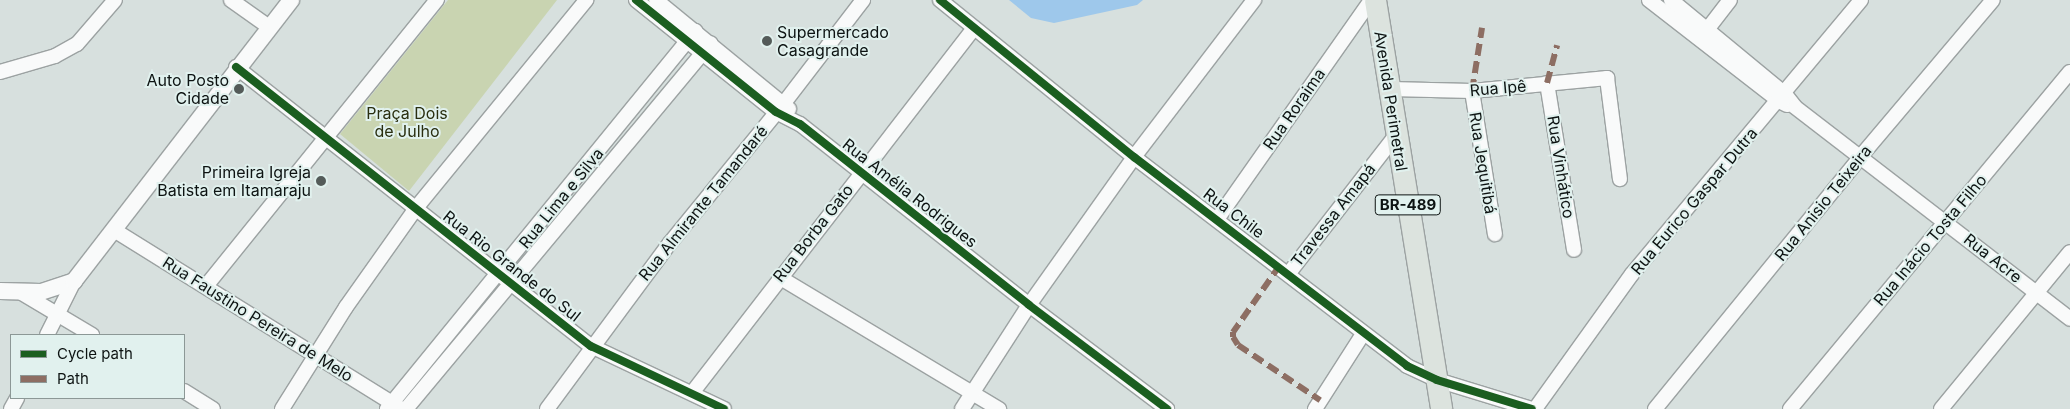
<!DOCTYPE html>
<meta charset="utf-8">
<style>
body{margin:0}
#map{position:relative;width:2070px;height:409px;overflow:hidden;background:#d7e0de;font-family:Inter,sans-serif}
div>[style]{position:absolute}
[style*='--x']{left:calc(var(--x)*1px);top:calc(var(--y)*1px);width:calc(var(--w)*1px);rotate:calc(var(--a)*1deg)}
.green>*{inset:0;background:#c9d4b1}
.water>*{inset:0;background:#9ec8eb}
.roads{filter:drop-shadow(1px 0 #9ca2a2) drop-shadow(-1px 0 #9ca2a2) drop-shadow(0 1px #9ca2a2) drop-shadow(0 -1px #9ca2a2)}
.minor>*{height:14px;margin:-7px;padding:0 7px;transform-origin:7px;border-radius:7px;background:#f9fafa}
.tertiary>*{height:16px;margin:-8px;padding:0 8px;transform-origin:8px;border-radius:8px;background:#f9fafa}
.primary>*{height:21px;margin:-10.5px;padding:0 10.5px;transform-origin:10.5px;border-radius:10.5px;background:#dce3de}
.quiet>*{height:6px;margin-top:-3px;transform-origin:0;background:repeating-linear-gradient(90deg,#8d6e63 0 12px,transparent 0 18px)}
.cycleway>*{height:8px;margin:-4px;padding:0 4px;transform-origin:4px;border-radius:4px;background:#1b5e20}
.dots>*{width:14px;height:14px;translate:-50% -50%;box-sizing:border-box;border:2px solid #e1f1ee;border-radius:50%}
span{translate:-50% -50%;white-space:nowrap;text-align:center;line-height:1.15;-webkit-text-stroke:4px #e1f1ee;paint-order:stroke}
.shield-label span{padding:1px 4px;background:#e1f1ee;border:1px solid;border-radius:4px;-webkit-text-stroke-width:0}
.shield-label{font-size:15px;color:#0d1312;font-weight:700}
.poi-label{font-size:16px;color:#0d1312}
.left{translate:0 -50%;text-align:left}
.right{translate:-100% -50%;text-align:right}
.street-label{font-size:16px;color:#0d1312}
.park-label{font-size:16px;color:#292e0f}
.legend{position:absolute;left:10px;top:334px;width:175px;height:65px;box-sizing:border-box;background:#e1f1ee;border:1px solid #8c9896;margin:0;padding:6px 9px;list-style:none;font-size:15px;color:#0d1312}
.legend li{display:flex;align-items:center;gap:10px;height:25px}
.legend b{width:25px;border:1px solid #8c9896}
</style>
<div id="map">
<div class="green">
<i style="clip-path:polygon(448px 0,557px 0,409px 191px,340px 134px)"></i>
</div>
<div class="water">
<i style="clip-path:polygon(1009px 0,1143px 0,1137px 5px,1054px 23px,1031px 18px)"></i>
</div>
<div class="roads">
<div class="minor">
<i style="--x:231;--y:0;--w:47;--a:35.4"></i>
<i style="--x:636;--y:0;--w:179;--a:38.7"></i>
<i style="--x:776;--y:112;--w:27;--a:27"></i>
<i style="--x:800;--y:124;--w:292;--a:38.3"></i>
<i style="--x:1029;--y:305;--w:173;--a:37"></i>
<i style="--x:656;--y:0;--w:172;--a:39.3"></i>
<i style="--x:940;--y:0;--w:250;--a:39"></i>
<i style="--x:1134;--y:157;--w:344;--a:37.4"></i>
<i style="--x:1407;--y:366;--w:33;--a:25"></i>
<i style="--x:1437;--y:380;--w:99;--a:17"></i>
<i style="--x:1649;--y:0;--w:165;--a:37.8"></i>
<i style="--x:1779;--y:101;--w:9;--a:27"></i>
<i style="--x:1671;--y:0;--w:148;--a:39.5"></i>
<i style="--x:1785;--y:94;--w:16;--a:52"></i>
<i style="--x:1795;--y:107;--w:347;--a:37.6"></i>
<i style="--x:1703;--y:35;--w:44;--a:-52.4"></i>
<i style="--x:236;--y:67;--w:452;--a:38.2"></i>
<i style="--x:591;--y:346;--w:147;--a:25.3"></i>
<i style="--x:0;--y:72;--w:57;--a:-16.2"></i>
<i style="--x:55;--y:56;--w:25;--a:-29"></i>
<i style="--x:77;--y:44;--w:58;--a:-49.2"></i>
<i style="--x:1547;--y:83;--w:169;--a:80.8"></i>
<i style="--x:1390;--y:89;--w:82;--a:1.4"></i>
<i style="--x:1472;--y:91;--w:136;--a:-5.5"></i>
<i style="--x:1607;--y:78;--w:102;--a:82.7"></i>
<i style="--x:1472;--y:91;--w:145;--a:80.9"></i>
<i style="--x:1218;--y:218;--w:266;--a:-54.9"></i>
<i style="--x:114;--y:230;--w:335;--a:31.9"></i>
<i style="--x:1289;--y:273;--w:175;--a:-52.2"></i>
<i style="--x:779;--y:277;--w:257;--a:31"></i>
<i style="--x:206;--y:286;--w:368;--a:-51.1"></i>
<i style="--x:20;--y:292;--w:84;--a:30.8"></i>
<i style="--x:47;--y:335;--w:60;--a:-63.4"></i>
<i style="--x:184;--y:391;--w:34;--a:32"></i>
<i style="--x:692;--y:393;--w:461;--a:-52.3"></i>
<i style="--x:11;--y:409;--w:13;--a:-61"></i>
<i style="--x:282;--y:409;--w:120;--a:-57.9"></i>
<i style="--x:346;--y:307;--w:121;--a:-54.7"></i>
<i style="--x:416;--y:208;--w:269;--a:-50.7"></i>
<i style="--x:387;--y:409;--w:488;--a:-50.8"></i>
<i style="--x:406;--y:409;--w:476;--a:-50.2"></i>
<i style="--x:547;--y:409;--w:207;--a:-53.5"></i>
<i style="--x:670;--y:243;--w:181;--a:-50.8"></i>
<i style="--x:784;--y:103;--w:130;--a:-52.5"></i>
<i style="--x:962;--y:409;--w:124;--a:-57.2"></i>
<i style="--x:1029;--y:305;--w:181;--a:-54.6"></i>
<i style="--x:1134;--y:157;--w:198;--a:-52.6"></i>
<i style="--x:1315;--y:409;--w:89;--a:-57.4"></i>
<i style="--x:1535;--y:409;--w:166;--a:-54.3"></i>
<i style="--x:1632;--y:274;--w:357;--a:-50.1"></i>
<i style="--x:1655;--y:409;--w:326;--a:-50.8"></i>
<i style="--x:1861;--y:156;--w:204;--a:-49.8"></i>
<i style="--x:1790;--y:409;--w:438;--a:-50.3"></i>
<i style="--x:1941;--y:409;--w:203;--a:-50.6"></i>
</div>
<div class="tertiary">
<i style="--x:0;--y:291;--w:41;--a:1.4"></i>
<i style="--x:41;--y:292;--w:35;--a:-18"></i>
<i style="--x:74;--y:281;--w:355;--a:-52.3"></i>
</div>
<div class="primary">
<i style="--x:1375;--y:0;--w:414;--a:80.8"></i>
</div>
</div>
<div class="quiet">
<i style="--x:1547;--y:83;--w:39;--a:-75"></i>
<i style="--x:1472;--y:91;--w:64;--a:-81"></i>
<i style="--x:1280;--y:265;--w:82;--a:125"></i>
<i style="--x:1233;--y:332;--w:5;--a:90"></i>
<i style="--x:1233;--y:337;--w:9;--a:58"></i>
<i style="--x:1238;--y:345;--w:99;--a:33.9"></i>
</div>
<div class="cycleway">
<i style="--x:636;--y:0;--w:179;--a:38.7"></i>
<i style="--x:776;--y:112;--w:27;--a:27"></i>
<i style="--x:800;--y:124;--w:292;--a:38.3"></i>
<i style="--x:1029;--y:305;--w:173;--a:37"></i>
<i style="--x:940;--y:0;--w:250;--a:39"></i>
<i style="--x:1134;--y:157;--w:344;--a:37.4"></i>
<i style="--x:1407;--y:366;--w:33;--a:25"></i>
<i style="--x:1437;--y:380;--w:99;--a:17"></i>
<i style="--x:236;--y:67;--w:452;--a:38.2"></i>
<i style="--x:591;--y:346;--w:147;--a:25.3"></i>
</div>
<div class="dots">
<i style="left:767px;top:41px;background:#545b59"></i>
<i style="left:239px;top:89px;background:#545b59"></i>
<i style="left:321px;top:181px;background:#545b59"></i>
</div>
<div class="shield-label">
<span style="left:1408px;top:205px">BR-489</span>
</div>
<div class="poi-label">
<span class="left" style="left:777px;top:41px">Supermercado<br>Casagrande</span>
<span class="right" style="left:229px;top:89px">Auto Posto<br>Cidade</span>
<span class="right" style="left:311px;top:181px">Primeira Igreja<br>Batista em Itamaraju</span>
</div>
<div class="street-label">
<span style="left:1498px;top:88px;rotate:-5deg">Rua Ipê</span>
<span style="left:1391px;top:101px;rotate:81deg">Avenida Perimetral</span>
<span style="left:1294px;top:109px;rotate:-55deg">Rua Roraima</span>
<span style="left:1483px;top:163px;rotate:81deg">Rua Jequitibá</span>
<span style="left:1561px;top:167px;rotate:81deg">Rua Vinhático</span>
<span style="left:910px;top:193px;rotate:38deg">Rua Amélia Rodrigues</span>
<span style="left:561px;top:198px;rotate:-51deg">Rua Lima e Silva</span>
<span style="left:1694px;top:201px;rotate:-50deg">Rua Eurico Gaspar Dutra</span>
<span style="left:703px;top:203px;rotate:-51deg">Rua Almirante Tamandaré</span>
<span style="left:1823px;top:203px;rotate:-51deg">Rua Anisio Teixeira</span>
<span style="left:1234px;top:213px;rotate:37deg">Rua Chile</span>
<span style="left:1333px;top:215px;rotate:-52deg">Travessa Amapá</span>
<span style="left:813px;top:233px;rotate:-52deg">Rua Borba Gato</span>
<span style="left:1930px;top:240px;rotate:-50deg">Rua Inácio Tosta Filho</span>
<span style="left:1993px;top:258px;rotate:38deg">Rua Acre</span>
<span style="left:512px;top:266px;rotate:38deg">Rua Rio Grande do Sul</span>
<span style="left:258px;top:319px;rotate:32deg">Rua Faustino Pereira de Melo</span>
</div>
<div class="park-label">
<span style="left:407px;top:122px">Praça Dois<br>de Julho</span>
</div>
<ul class="legend">
<li><b style="height:6px;background:#1b5e20"></b>Cycle path</li>
<li><b style="height:6px;background:#8d6e63"></b>Path</li>
</ul>
</div>
